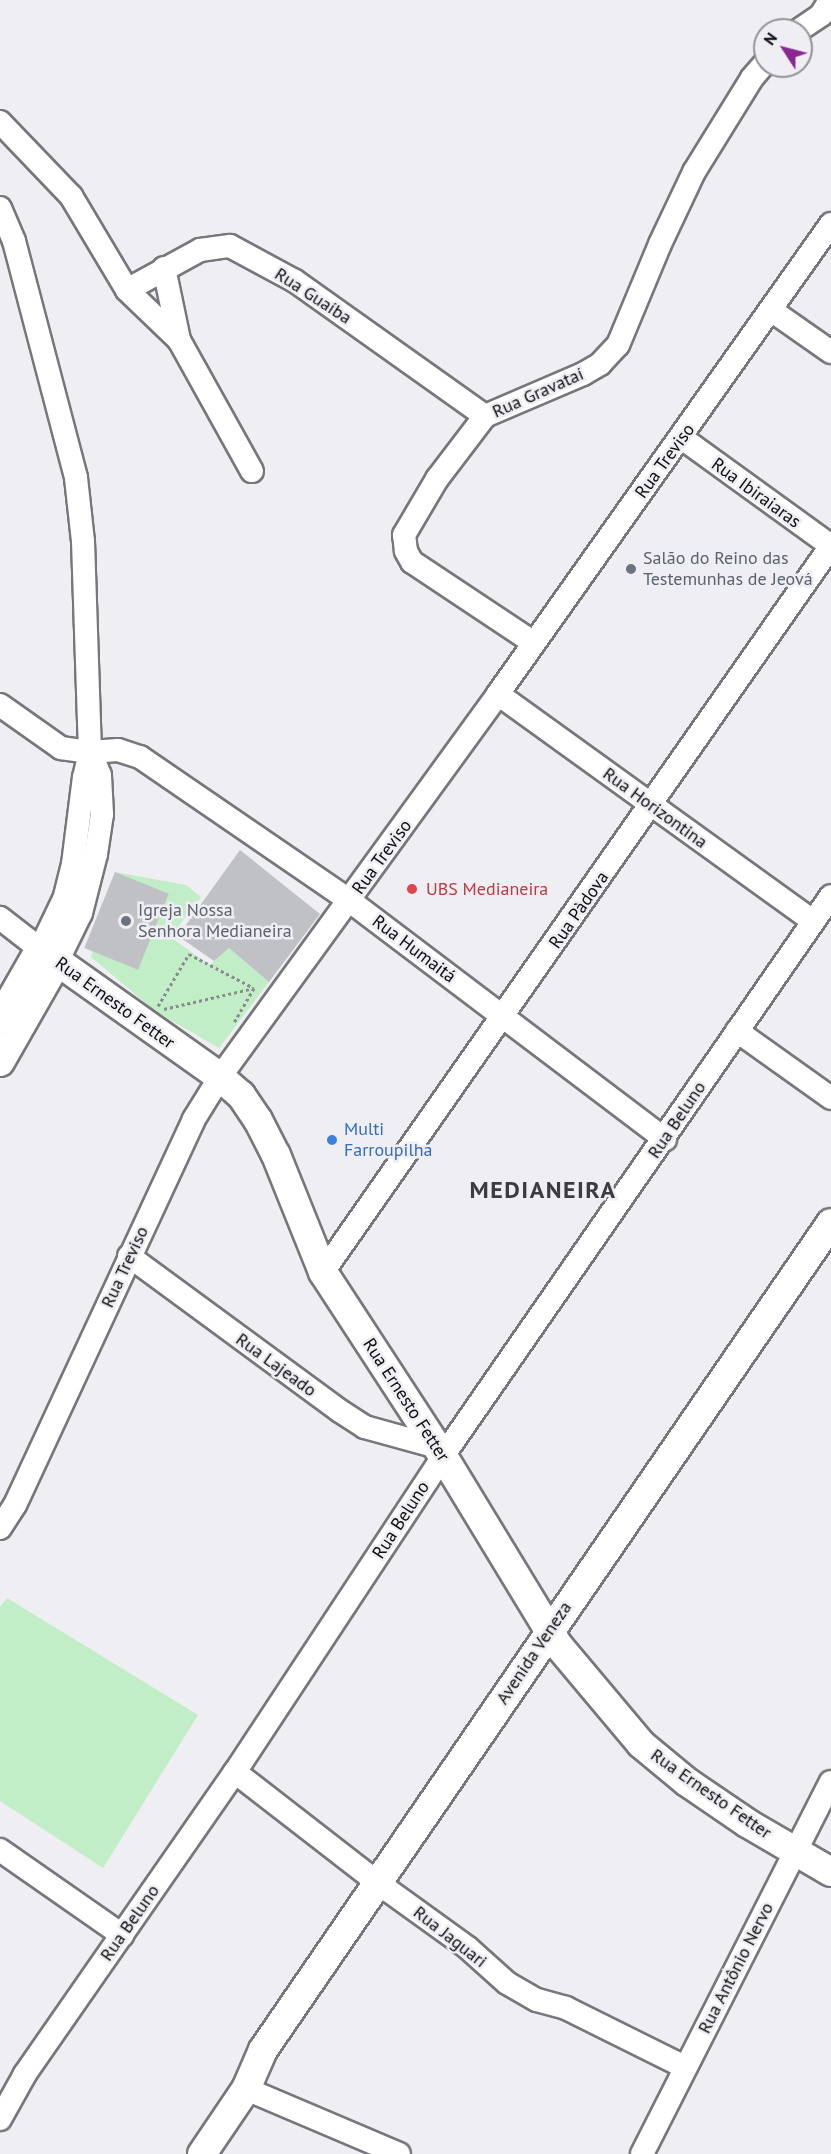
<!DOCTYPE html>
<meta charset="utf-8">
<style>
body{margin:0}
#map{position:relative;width:831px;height:2154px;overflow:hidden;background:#eeeef3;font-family:"PT Sans",sans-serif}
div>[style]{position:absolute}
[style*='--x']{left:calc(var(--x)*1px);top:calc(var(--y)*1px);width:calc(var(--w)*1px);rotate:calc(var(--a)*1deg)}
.green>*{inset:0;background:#c1eec7}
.building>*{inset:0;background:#c0c1c5;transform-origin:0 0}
.path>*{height:3px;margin-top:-1.5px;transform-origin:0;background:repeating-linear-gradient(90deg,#8a8a8d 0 3px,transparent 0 6px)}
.roads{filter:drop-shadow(2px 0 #77777b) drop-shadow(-2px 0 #77777b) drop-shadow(0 2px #77777b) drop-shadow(0 -2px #77777b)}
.minor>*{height:22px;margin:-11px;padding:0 11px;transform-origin:11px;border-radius:11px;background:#fff}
.major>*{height:28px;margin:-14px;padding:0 14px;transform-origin:14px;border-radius:14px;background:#fff}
.dots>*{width:16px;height:16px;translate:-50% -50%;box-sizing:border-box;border:3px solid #eeeef3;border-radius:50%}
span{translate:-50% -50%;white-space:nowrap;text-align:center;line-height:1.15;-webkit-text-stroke:5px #eeeef3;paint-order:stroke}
.street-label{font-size:18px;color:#0c0c0e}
.worship-label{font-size:18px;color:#5b616d}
.left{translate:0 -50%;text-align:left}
.health-label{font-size:18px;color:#be3a42}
.shop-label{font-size:18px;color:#366cbe}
.district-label{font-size:24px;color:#3c3c40;font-weight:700;letter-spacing:1.5px}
.north{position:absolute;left:753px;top:18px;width:60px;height:60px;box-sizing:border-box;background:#eeeef3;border:2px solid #949497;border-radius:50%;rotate:306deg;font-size:16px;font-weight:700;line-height:24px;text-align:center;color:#0c0c0e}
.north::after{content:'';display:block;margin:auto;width:21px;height:27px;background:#8a2790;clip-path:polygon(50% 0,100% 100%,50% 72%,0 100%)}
</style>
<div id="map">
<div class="green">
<i style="clip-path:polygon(115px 872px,186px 885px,201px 897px,170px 937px,210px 965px,229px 948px,269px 982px,219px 1048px,155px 1011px,91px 957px)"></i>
<i style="clip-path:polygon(7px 1598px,198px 1715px,103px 1868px,0 1801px,0 1607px)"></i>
</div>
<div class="building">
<i style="clip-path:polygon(240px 850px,320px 914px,269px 982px,229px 948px,214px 961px,178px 936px)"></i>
<i style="left:115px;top:872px;width:58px;height:82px;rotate:22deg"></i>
</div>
<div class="path">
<i style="--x:158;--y:1006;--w:61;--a:-59.2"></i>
<i style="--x:189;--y:954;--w:73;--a:27.6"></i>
<i style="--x:254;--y:988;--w:39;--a:120"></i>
<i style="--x:164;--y:1009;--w:92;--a:-13.1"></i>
</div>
<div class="roads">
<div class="minor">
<i style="--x:799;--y:30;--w:27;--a:-34"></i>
<i style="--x:821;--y:15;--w:17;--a:-59"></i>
<i style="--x:0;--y:122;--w:103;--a:46.2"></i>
<i style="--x:71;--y:196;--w:109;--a:59.2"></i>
<i style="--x:127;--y:290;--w:72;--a:43.9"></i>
<i style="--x:179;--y:340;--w:150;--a:60.9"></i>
<i style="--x:0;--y:208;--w:36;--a:67"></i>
<i style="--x:14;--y:241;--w:245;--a:75.3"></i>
<i style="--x:76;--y:478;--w:63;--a:83.7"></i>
<i style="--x:83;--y:541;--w:211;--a:88.1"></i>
<i style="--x:90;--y:752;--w:26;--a:103"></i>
<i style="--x:84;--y:777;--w:88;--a:97.2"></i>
<i style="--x:73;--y:864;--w:36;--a:104"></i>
<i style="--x:64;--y:899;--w:55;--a:115.6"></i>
<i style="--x:40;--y:949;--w:51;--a:-142.2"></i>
<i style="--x:164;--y:268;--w:74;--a:78.2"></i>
<i style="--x:127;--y:290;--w:83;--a:-28.7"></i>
<i style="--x:200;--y:250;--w:30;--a:-8"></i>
<i style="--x:230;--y:246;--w:74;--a:28.3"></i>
<i style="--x:295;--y:281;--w:233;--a:35.4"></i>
<i style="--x:771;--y:310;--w:73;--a:35"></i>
<i style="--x:682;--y:438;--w:184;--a:35.9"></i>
<i style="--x:534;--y:643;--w:146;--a:-146.4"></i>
<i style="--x:412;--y:562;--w:13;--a:-119"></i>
<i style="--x:406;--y:551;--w:16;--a:-97"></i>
<i style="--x:404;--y:535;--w:65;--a:-59.5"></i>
<i style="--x:437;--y:479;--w:79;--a:-52.7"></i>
<i style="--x:485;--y:416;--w:107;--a:-23.2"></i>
<i style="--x:583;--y:374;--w:20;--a:-30"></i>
<i style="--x:600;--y:364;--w:26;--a:-47"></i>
<i style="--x:618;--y:345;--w:109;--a:-67.4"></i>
<i style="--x:660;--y:244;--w:80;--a:-64.7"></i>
<i style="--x:694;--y:172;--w:110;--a:-58.3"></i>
<i style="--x:752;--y:78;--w:20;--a:-49"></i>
<i style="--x:498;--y:694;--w:388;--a:35.8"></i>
<i style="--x:0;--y:705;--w:75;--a:35.2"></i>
<i style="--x:61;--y:748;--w:29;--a:8"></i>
<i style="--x:90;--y:752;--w:28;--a:-4"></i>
<i style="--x:118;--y:750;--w:23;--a:18"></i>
<i style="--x:140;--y:757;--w:255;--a:34.4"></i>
<i style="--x:350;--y:901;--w:395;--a:37.1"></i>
<i style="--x:57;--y:962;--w:55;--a:-63.9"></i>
<i style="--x:81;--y:913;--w:61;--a:-75.7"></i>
<i style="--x:96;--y:854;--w:40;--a:-81.5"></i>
<i style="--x:102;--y:814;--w:39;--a:-93"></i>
<i style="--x:100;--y:775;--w:25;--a:-113"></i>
<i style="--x:737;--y:1031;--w:115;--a:35.5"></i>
<i style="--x:129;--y:1256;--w:262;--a:36.3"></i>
<i style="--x:340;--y:1411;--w:30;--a:33"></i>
<i style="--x:365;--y:1427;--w:75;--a:15.5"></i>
<i style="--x:323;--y:1272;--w:886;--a:-55.02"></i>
<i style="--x:0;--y:1528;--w:27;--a:-57"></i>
<i style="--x:15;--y:1505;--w:425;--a:-65.1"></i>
<i style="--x:194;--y:1119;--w:49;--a:-58.2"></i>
<i style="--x:220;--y:1077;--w:473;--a:-54"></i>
<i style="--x:498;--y:694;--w:576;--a:-54.68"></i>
<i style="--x:235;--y:1772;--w:181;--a:37.8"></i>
<i style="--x:378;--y:1883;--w:111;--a:35.8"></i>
<i style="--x:468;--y:1948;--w:52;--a:41.9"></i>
<i style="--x:507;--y:1983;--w:34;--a:30"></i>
<i style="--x:537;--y:2000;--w:30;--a:15"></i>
<i style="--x:566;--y:2008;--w:133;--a:26.4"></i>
<i style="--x:0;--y:1850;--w:149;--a:34.9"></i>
<i style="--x:246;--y:2089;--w:166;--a:23"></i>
<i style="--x:0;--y:2119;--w:51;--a:-60.9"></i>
<i style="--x:25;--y:2074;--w:368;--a:-55.2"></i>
<i style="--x:235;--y:1772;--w:378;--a:-56.6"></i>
<i style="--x:443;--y:1456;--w:681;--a:-55.28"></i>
<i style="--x:642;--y:2154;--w:417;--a:-63.1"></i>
</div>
<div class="major">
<i style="--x:0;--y:1019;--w:81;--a:-60.3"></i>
<i style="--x:40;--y:949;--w:221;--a:35.4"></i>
<i style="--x:220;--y:1077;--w:28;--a:41"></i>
<i style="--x:241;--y:1095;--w:30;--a:56"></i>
<i style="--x:258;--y:1120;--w:39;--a:63"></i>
<i style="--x:276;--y:1155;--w:126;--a:68.1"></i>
<i style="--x:323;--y:1272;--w:220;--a:56.9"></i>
<i style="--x:443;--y:1456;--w:221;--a:58.7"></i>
<i style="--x:558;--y:1645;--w:129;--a:50"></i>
<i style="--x:641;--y:1744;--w:60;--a:39.6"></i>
<i style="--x:687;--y:1782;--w:73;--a:34.3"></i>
<i style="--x:747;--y:1823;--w:97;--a:30.3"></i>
<i style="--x:0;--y:1062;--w:115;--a:-60.3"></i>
<i style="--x:202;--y:2154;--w:78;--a:-55.9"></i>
<i style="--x:246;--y:2089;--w:43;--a:-66.4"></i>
<i style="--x:263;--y:2050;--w:1003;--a:-55.52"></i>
</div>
</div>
<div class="dots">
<i style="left:631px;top:569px;background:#6b7280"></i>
<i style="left:412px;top:889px;background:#e0444e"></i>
<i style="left:126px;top:921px;background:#6b7280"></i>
<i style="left:332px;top:1140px;background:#3f7fe0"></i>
</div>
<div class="street-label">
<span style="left:313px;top:296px;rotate:33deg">Rua Guaíba</span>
<span style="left:538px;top:393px;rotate:-24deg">Rua Gravataí</span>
<span style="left:665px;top:461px;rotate:-54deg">Rua Treviso</span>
<span style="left:756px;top:493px;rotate:36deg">Rua Ibiraiaras</span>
<span style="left:655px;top:808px;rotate:36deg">Rua Horizontina</span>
<span style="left:382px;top:857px;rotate:-54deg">Rua Treviso</span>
<span style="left:579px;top:910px;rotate:-55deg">Rua Pàdova</span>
<span style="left:414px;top:949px;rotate:37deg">Rua Humaitá</span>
<span style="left:115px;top:1003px;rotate:36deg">Rua Ernesto Fetter</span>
<span style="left:677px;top:1120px;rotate:-56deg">Rua Beluno</span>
<span style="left:125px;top:1267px;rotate:-65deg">Rua Treviso</span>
<span style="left:276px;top:1365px;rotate:36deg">Rua Lajeado</span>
<span style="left:406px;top:1400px;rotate:57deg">Rua Ernesto Fetter</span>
<span style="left:401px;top:1520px;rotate:-57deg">Rua Beluno</span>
<span style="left:534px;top:1653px;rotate:-56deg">Avenida Veneza</span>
<span style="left:711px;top:1794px;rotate:35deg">Rua Ernesto Fetter</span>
<span style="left:130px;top:1923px;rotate:-55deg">Rua Beluno</span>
<span style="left:450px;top:1937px;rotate:38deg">Rua Jaguari</span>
<span style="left:736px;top:1968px;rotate:-63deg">Rua Antônio Nervo</span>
</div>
<div class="worship-label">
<span class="left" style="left:643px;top:569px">Salão do Reino das<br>Testemunhas de Jeová</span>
<span class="left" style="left:138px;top:921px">Igreja Nossa<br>Senhora Medianeira</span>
</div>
<div class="health-label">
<span class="left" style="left:426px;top:889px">UBS Medianeira</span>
</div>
<div class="shop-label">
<span class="left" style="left:344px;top:1140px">Multi<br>Farroupilha</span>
</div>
<div class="district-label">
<span style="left:543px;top:1190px">MEDIANEIRA</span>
</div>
<div class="north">N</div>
</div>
